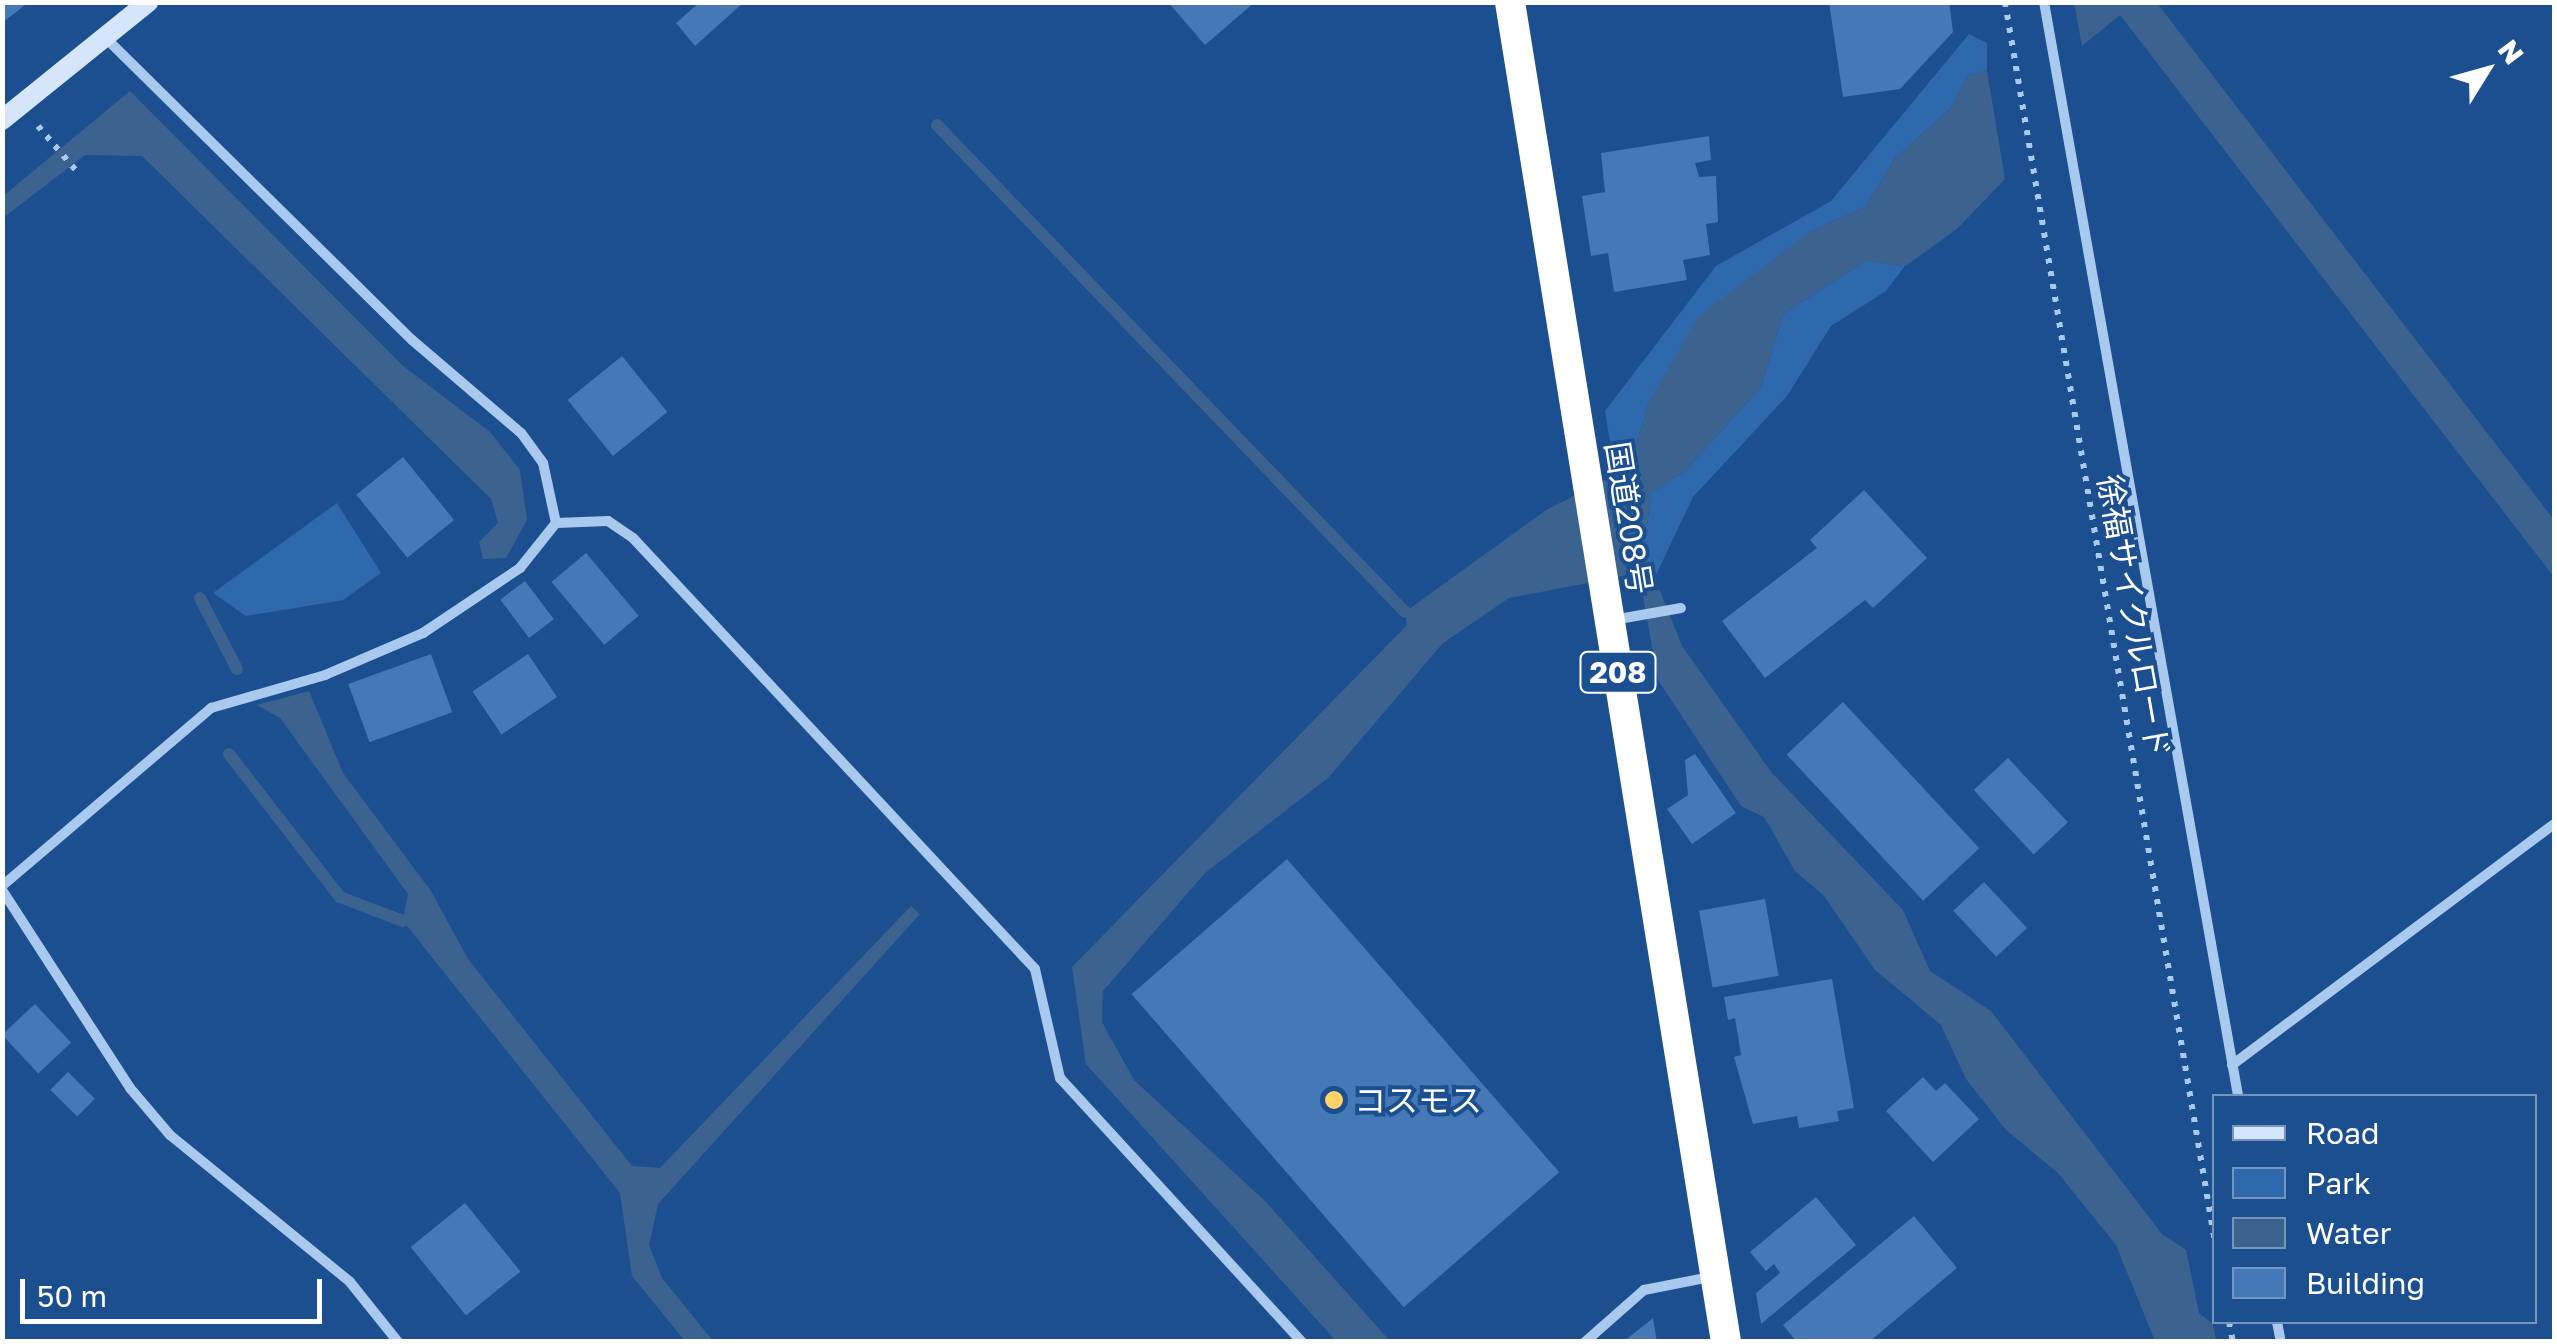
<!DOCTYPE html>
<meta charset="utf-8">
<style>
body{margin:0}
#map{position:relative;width:2557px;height:1344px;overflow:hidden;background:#1b4f8f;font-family:"Golos Text","Noto Sans JP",sans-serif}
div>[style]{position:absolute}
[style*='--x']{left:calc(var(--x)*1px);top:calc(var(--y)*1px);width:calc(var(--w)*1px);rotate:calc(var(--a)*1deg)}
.green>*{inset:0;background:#2e69ad}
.water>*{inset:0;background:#3c6290}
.stream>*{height:12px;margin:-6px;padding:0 6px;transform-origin:6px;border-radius:6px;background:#3c6290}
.building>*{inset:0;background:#4478b7;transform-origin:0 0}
.path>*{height:6px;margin-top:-3px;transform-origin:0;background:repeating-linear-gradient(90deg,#a9c9ee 0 5px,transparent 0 13px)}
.street>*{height:10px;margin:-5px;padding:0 5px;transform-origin:5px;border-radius:5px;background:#a9c9ee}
.secondary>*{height:20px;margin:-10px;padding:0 10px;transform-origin:10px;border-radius:10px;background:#d6e6fa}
.highway>*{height:30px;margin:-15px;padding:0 15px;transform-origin:15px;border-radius:15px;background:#fff}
.dots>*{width:28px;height:28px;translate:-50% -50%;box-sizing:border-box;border:5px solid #1b4f8f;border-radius:50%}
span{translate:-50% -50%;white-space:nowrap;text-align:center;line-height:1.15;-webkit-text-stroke:8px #1b4f8f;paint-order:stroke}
.shield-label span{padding:2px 8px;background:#1b4f8f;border:2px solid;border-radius:8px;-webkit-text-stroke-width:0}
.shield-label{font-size:30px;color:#fff;font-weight:700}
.street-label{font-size:32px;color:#fff}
.poi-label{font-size:32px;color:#fff}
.left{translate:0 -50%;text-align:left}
.frame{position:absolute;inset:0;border:5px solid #fff;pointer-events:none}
.legend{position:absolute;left:2212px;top:1094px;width:325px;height:230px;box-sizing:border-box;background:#1b4f8f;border:2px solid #7695bc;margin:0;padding:12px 18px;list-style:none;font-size:30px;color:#fff}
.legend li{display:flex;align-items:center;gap:20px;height:50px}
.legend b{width:50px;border:2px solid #7695bc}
.north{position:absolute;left:2437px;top:20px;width:100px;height:100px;-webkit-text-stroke:8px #1b4f8f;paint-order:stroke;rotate:53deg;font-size:28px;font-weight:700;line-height:40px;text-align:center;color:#fff}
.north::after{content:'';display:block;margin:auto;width:35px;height:45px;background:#fff;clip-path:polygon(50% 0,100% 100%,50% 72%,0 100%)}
.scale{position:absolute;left:20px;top:1279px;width:302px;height:45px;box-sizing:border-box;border:5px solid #fff;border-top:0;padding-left:12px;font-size:30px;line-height:35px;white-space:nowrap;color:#fff;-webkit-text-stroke:8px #1b4f8f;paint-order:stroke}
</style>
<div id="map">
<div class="green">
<i style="clip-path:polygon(1969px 34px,1987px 43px,1987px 71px,1968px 75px,1950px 109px,1895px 158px,1865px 207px,1809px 232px,1649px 402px,1629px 468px,1616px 480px,1605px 411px,1716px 266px,1831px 201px)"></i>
<i style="clip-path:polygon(1867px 260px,1904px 267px,1886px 291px,1831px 326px,1787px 396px,1693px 497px,1654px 579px,1644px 551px,1651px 493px,1686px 470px,1761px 387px,1783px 314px)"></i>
<i style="clip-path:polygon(337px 503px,381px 573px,343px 600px,246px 616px,213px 593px)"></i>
</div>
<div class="water">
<i style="clip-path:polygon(2074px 3px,2157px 3px,2554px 520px,2554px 577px,2120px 15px,2082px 46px)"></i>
<i style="clip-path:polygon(1987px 71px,2005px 179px,1957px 229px,1904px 267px,1867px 260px,1783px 314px,1761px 387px,1686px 470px,1651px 493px,1644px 551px,1682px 646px,1772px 773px,1903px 910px,1930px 971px,1991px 1011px,2162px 1234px,2186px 1250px,2199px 1313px,2213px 1324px,2216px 1341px,2155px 1341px,2116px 1245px,2058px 1173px,2006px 1130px,1966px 1079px,1941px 1025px,1875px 970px,1824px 896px,1795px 871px,1764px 817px,1741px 806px,1658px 680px,1641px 585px,1624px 576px,1509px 598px,1443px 643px,1328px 778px,1205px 873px,1103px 991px,1102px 1022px,1134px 1080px,1265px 1201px,1390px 1341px,1336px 1341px,1086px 1064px,1072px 967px,1407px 625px,1405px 612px,1546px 510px,1629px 468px,1649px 402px,1698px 317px,1809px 232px,1865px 207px,1895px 158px,1950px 109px,1968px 75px)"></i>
<i style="clip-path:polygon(130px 91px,402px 365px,490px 432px,520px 470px,527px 520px,506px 558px,483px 559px,479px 542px,498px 523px,491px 499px,142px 156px,85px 155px,3px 218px,3px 196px)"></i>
<i style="clip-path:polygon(309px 691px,343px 773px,431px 891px,468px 959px,632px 1166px,660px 1168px,911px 906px,920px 914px,658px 1204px,649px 1245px,662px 1278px,713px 1341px,685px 1341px,632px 1276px,620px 1193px,403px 921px,408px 894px,280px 718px,257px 705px)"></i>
</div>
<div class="stream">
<i style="--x:937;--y:125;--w:675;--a:46.14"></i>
<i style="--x:200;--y:598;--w:80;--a:62.5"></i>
<i style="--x:229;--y:754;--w:181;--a:52.2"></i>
<i style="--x:340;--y:897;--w:67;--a:20.9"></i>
</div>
<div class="building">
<i style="clip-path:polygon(2px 2px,29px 2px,2px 23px)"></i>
<i style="clip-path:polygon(700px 2px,744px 2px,695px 46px,676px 23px)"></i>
<i style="clip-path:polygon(1168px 2px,1255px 2px,1205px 45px)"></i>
<i style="clip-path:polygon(1829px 2px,1949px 2px,1953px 32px,1900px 89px,1843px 97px)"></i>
<i style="clip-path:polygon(1709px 136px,1711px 160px,1695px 163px,1699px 177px,1716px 176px,1718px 222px,1706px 224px,1710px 255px,1683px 260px,1687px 280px,1614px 292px,1608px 253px,1591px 256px,1582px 196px,1605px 192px,1601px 153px)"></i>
<i style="left:622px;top:356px;width:72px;height:70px;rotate:51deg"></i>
<i style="left:403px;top:457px;width:81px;height:60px;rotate:51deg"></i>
<i style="clip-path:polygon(1864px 490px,1927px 558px,1873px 608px,1865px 600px,1765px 678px,1722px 621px,1817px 548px,1810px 540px)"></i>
<i style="left:586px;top:553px;width:82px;height:45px;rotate:50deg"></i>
<i style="left:525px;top:581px;width:48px;height:31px;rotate:53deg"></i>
<i style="left:431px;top:654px;width:62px;height:88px;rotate:70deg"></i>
<i style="left:528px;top:654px;width:52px;height:67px;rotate:56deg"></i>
<i style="left:1843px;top:702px;width:200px;height:77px;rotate:47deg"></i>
<i style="clip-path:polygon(1695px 754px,1736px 813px,1692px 844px,1667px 809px,1688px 795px,1685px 760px)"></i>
<i style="left:2008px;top:758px;width:88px;height:47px;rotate:47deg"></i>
<i style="left:1287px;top:859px;width:415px;height:206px;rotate:49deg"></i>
<i style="left:1984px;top:882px;width:63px;height:42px;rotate:47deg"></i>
<i style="left:1765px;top:899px;width:78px;height:67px;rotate:80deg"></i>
<i style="clip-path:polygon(1832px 979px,1854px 1108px,1837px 1111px,1839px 1121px,1799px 1128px,1797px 1116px,1753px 1124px,1734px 1057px,1741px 1055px,1735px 1018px,1728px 1020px,1724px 997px)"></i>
<i style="left:35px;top:1004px;width:53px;height:45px;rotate:47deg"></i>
<i style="left:68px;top:1072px;width:38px;height:25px;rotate:45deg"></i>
<i style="clip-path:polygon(1923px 1077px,1936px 1091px,1945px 1083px,1979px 1119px,1933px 1162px,1886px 1111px)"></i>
<i style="clip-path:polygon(1816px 1197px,1856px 1245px,1761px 1324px,1756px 1293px,1780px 1273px,1774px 1264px,1766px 1271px,1750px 1252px)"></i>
<i style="left:465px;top:1203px;width:88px;height:70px;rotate:51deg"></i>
<i style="clip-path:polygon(1914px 1216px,1957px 1268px,1869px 1342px,1797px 1342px,1783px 1325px)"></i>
<i style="clip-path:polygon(1653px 1318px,1657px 1342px,1623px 1342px)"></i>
</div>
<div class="path">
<i style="--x:2005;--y:2;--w:1253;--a:80.39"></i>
<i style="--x:38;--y:126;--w:63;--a:49.5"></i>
<i style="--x:2229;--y:1322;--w:20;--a:79"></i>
</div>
<div class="street">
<i style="--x:2044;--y:2;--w:1111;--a:79.94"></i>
<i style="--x:556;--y:523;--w:52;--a:-2.2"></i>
<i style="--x:608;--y:521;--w:30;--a:34"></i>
<i style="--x:633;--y:538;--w:589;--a:46.99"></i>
<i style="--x:1035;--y:969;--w:112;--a:77.1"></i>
<i style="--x:1060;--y:1078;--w:358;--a:47.5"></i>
<i style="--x:1613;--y:620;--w:69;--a:-10"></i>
<i style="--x:2;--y:886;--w:275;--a:-40.4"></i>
<i style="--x:211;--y:708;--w:119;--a:-16.1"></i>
<i style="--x:325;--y:675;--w:107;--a:-23.2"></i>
<i style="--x:423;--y:633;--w:117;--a:-33.8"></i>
<i style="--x:520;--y:568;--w:58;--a:-51.3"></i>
<i style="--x:556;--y:523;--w:61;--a:-102.2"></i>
<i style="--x:543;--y:463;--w:37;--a:-126"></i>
<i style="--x:521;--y:433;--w:143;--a:-139.5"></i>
<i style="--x:412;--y:340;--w:430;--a:-135.4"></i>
<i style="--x:2;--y:890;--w:236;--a:57.1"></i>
<i style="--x:130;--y:1088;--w:62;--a:49.6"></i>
<i style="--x:170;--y:1135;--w:232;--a:39.2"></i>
<i style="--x:350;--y:1282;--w:77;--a:51.3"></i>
<i style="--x:2232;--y:1065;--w:402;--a:-36.8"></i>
<i style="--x:2277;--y:1322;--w:20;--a:79"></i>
<i style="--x:1585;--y:1342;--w:79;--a:-41.4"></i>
<i style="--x:1644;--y:1290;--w:67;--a:-11.1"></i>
</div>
<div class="secondary">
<i style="--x:2;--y:120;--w:188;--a:-38.9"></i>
</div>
<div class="highway">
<i style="--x:1510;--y:2;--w:1357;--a:80.84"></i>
</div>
<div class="dots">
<i style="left:1334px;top:1100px;background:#ffd166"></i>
</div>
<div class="shield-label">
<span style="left:1618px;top:672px">208</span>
</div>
<div class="street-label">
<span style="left:1629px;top:518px;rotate:81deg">国道208号</span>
<span style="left:2134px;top:616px;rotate:80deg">徐福サイクルロード</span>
</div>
<div class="poi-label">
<span class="left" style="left:1354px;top:1100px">コスモス</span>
</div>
<div class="frame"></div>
<ul class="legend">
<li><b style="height:12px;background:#d6e6fa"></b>Road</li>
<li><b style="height:28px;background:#2e69ad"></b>Park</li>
<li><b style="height:28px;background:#3c6290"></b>Water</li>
<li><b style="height:28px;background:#4478b7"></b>Building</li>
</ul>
<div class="north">N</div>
<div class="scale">50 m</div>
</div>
